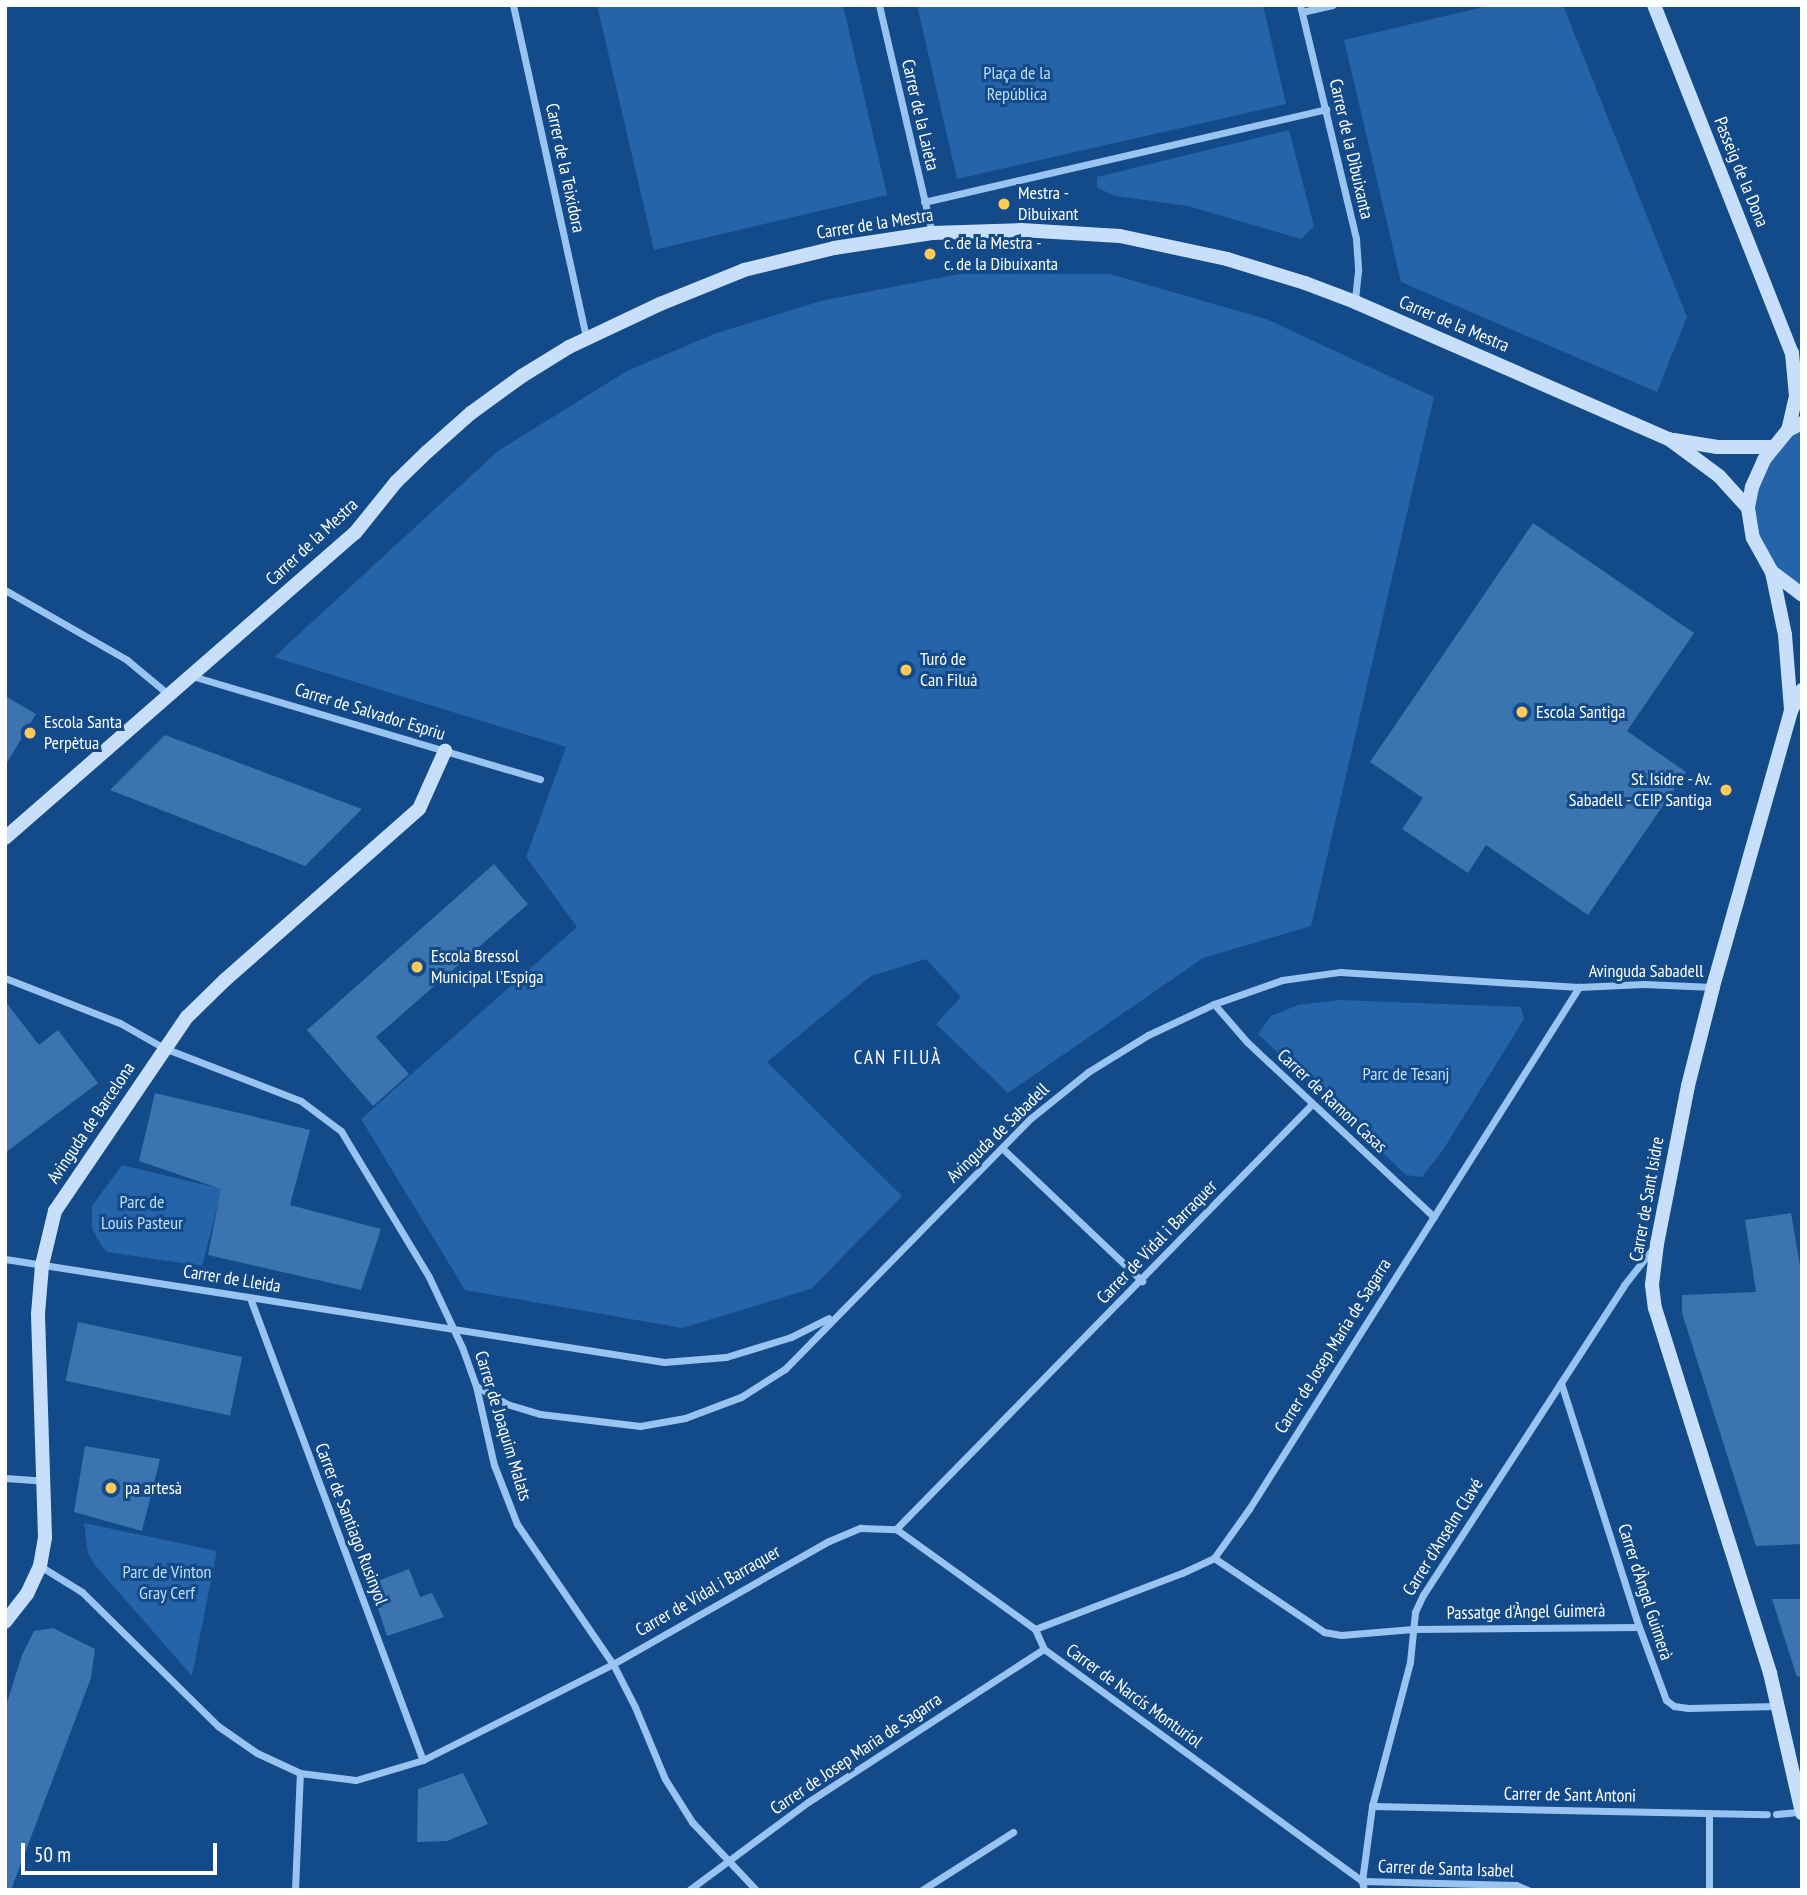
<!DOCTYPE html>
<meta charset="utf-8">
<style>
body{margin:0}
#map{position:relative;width:1807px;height:1895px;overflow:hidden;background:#134a89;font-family:"PT Sans Narrow",sans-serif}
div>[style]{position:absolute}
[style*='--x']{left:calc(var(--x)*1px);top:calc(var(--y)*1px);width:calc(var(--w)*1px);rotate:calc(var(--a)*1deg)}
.green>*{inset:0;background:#2564a8}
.building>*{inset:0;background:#3c74b2;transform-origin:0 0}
.street>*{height:7px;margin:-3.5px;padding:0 3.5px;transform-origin:3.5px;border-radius:3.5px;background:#99c3f0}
.secondary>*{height:14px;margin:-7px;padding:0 7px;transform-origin:7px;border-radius:7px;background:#c7dffb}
.dots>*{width:19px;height:19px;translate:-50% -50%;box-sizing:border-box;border:4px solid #134a89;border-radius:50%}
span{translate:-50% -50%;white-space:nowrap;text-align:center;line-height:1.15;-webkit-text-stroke:6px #134a89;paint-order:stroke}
.park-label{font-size:18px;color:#c0ddfc}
.street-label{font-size:18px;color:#fff}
.poi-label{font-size:18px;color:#fff}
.left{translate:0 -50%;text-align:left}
.right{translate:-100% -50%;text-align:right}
.neighbourhood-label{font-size:19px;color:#fff;letter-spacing:2px}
.frame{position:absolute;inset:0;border:7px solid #fff;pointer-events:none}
.scale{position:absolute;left:21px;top:1843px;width:196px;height:32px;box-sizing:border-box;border:4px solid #fff;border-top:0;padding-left:9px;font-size:21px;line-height:24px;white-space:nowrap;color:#fff;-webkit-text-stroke:5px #134a89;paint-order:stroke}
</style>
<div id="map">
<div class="green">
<i style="clip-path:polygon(597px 5px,843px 5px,887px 195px,654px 250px)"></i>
<i style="clip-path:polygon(917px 5px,1263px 5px,1286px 104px,957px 179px)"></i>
<i style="clip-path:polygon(1492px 5px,1563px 5px,1687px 317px,1657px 392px,1401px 282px,1344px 40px)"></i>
<i style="clip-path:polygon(1289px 130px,1314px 226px,1301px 239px,1188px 206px,1116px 196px,1097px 188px,1097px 177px)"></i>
<i style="clip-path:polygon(959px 274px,1110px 274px,1266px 319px,1434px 397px,1311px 926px,1203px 958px,1008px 1093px,936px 1024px,961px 997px,926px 959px,871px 976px,767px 1062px,902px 1196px,811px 1289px,682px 1328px,465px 1290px,361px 1119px,577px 927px,526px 857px,566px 747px,274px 657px,498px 451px,627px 371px,714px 334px,821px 301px)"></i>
<i style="clip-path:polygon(1802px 423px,1802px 595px,1762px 556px,1752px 487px)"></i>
<i style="clip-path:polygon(1340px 1000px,1521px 1007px,1524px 1019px,1443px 1150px,1422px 1177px,1406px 1175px,1258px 1034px,1271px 1016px,1298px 1005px)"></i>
<i style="clip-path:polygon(122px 1165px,222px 1189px,202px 1266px,107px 1252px,103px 1248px,92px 1229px,92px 1206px)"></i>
<i style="clip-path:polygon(84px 1523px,217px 1551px,192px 1676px,94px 1564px,88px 1553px)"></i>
</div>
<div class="building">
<i style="clip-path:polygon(1533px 523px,1694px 633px,1627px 731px,1686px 772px,1588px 915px,1486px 845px,1468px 873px,1402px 829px,1423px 798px,1370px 762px)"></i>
<i style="clip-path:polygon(5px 696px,36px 714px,5px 766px)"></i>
<i style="clip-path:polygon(165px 735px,362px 809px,305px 866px,110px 790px)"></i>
<i style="clip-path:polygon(494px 864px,528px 904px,376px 1037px,409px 1074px,373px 1106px,307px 1030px)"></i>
<i style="clip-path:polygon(5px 1001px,39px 1045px,58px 1030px,98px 1083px,5px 1153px)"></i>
<i style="clip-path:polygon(155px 1093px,310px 1130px,290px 1205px,381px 1229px,361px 1290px,208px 1255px,221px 1189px,139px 1161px)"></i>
<i style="clip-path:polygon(1791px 1213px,1802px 1278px,1802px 1544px,1756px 1546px,1682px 1313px,1682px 1295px,1756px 1292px,1745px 1220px)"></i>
<i style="left:78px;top:1322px;width:168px;height:60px;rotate:12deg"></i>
<i style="clip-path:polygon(85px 1446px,160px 1459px,142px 1531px,74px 1512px)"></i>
<i style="clip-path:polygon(409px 1569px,420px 1597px,432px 1593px,444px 1617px,387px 1636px,370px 1584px)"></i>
<i style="clip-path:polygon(1772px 1599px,1802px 1599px,1802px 1676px,1797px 1677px)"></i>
<i style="clip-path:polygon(53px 1628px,95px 1649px,91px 1678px,11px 1890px,5px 1890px,5px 1709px,22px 1655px,34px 1631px)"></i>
<i style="clip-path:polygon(463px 1773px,488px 1824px,447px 1841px,417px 1842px,418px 1789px)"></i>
</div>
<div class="street">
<i style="--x:513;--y:5;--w:341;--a:77.6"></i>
<i style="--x:879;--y:5;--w:234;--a:76.9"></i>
<i style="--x:1300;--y:5;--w:241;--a:76.5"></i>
<i style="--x:1356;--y:239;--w:32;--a:86"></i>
<i style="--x:1358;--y:271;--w:31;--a:96"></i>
<i style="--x:1302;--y:12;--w:31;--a:-13"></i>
<i style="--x:924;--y:202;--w:413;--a:-13"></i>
<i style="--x:5;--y:590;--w:141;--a:29.8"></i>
<i style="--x:127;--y:660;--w:53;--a:39.7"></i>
<i style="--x:192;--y:676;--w:363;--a:16.5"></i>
<i style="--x:5;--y:978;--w:123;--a:21.4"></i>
<i style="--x:120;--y:1023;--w:51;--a:29.6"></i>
<i style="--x:164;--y:1048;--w:147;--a:21.1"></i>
<i style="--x:301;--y:1101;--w:50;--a:36.9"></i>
<i style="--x:341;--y:1131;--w:170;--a:58.9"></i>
<i style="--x:429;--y:1277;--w:77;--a:64.8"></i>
<i style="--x:462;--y:1347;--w:41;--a:70.3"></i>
<i style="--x:476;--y:1386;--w:81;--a:77.2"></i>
<i style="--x:494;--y:1465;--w:63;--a:68.7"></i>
<i style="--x:517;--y:1524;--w:170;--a:55.6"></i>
<i style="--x:613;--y:1664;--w:48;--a:62.9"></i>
<i style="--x:635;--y:1707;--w:78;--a:67.4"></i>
<i style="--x:665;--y:1779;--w:51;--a:57.9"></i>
<i style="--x:692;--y:1822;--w:93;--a:46.7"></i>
<i style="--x:1214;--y:1004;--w:50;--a:49"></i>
<i style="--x:1247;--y:1042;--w:256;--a:43.1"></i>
<i style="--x:1003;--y:1149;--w:192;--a:43.5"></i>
<i style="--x:5;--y:1259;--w:667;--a:8.88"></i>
<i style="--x:664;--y:1362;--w:62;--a:-4.6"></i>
<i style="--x:726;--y:1357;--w:68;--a:-17.1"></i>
<i style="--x:791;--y:1337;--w:42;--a:-26.6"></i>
<i style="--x:250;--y:1298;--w:493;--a:69.5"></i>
<i style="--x:1561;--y:1383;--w:256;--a:72.3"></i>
<i style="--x:1639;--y:1627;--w:78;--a:69.7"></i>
<i style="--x:1666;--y:1700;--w:10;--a:37"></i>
<i style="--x:1674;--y:1706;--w:14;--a:8"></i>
<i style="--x:1688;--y:1708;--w:89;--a:-1.3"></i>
<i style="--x:476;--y:1386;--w:36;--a:30"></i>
<i style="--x:507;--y:1404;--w:34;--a:17"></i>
<i style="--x:540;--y:1414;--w:101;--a:6.8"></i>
<i style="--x:640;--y:1426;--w:46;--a:-10.1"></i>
<i style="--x:685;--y:1418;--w:60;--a:-20.6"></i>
<i style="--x:741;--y:1397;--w:52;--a:-32.5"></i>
<i style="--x:785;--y:1369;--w:351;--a:-45.6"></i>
<i style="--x:1031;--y:1118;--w:73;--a:-38.9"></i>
<i style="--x:1088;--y:1072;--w:70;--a:-31.7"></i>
<i style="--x:1148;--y:1035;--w:73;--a:-25.2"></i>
<i style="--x:1214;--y:1004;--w:72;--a:-19.4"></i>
<i style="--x:1282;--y:980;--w:59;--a:-7.9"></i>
<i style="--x:1340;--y:972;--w:239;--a:3.6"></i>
<i style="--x:1579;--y:987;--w:65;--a:-2.6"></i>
<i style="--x:1644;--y:984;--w:69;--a:2.5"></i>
<i style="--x:5;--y:1478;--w:39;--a:4"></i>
<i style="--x:896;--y:1529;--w:171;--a:35.7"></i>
<i style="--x:1035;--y:1629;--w:22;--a:66"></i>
<i style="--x:1044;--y:1649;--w:394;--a:36.1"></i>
<i style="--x:1214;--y:1558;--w:133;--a:33.9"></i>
<i style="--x:1324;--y:1632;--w:17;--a:10"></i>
<i style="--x:1341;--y:1635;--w:72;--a:-4.8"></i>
<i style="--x:1413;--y:1629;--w:226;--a:-0.5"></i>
<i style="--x:40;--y:1566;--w:49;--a:31.8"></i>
<i style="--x:82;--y:1592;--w:191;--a:44.6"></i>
<i style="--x:218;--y:1726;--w:47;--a:34.7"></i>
<i style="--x:257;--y:1753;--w:47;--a:24.9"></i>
<i style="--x:300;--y:1773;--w:56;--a:7.1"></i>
<i style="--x:356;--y:1780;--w:70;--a:-16.6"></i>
<i style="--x:423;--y:1760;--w:213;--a:-26.8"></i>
<i style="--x:613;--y:1664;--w:249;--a:-29.7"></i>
<i style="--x:829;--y:1541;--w:34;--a:-23"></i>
<i style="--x:860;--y:1528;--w:36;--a:2"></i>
<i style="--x:896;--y:1529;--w:593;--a:-45.61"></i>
<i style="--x:1035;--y:1629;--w:157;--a:-20.9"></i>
<i style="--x:1182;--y:1573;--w:35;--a:-25"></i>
<i style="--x:1214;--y:1558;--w:60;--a:-54.5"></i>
<i style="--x:1249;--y:1509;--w:618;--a:-57.7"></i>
<i style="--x:1372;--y:1806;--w:395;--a:1.2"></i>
<i style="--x:1776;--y:1814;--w:25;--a:-5"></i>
<i style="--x:1362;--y:1881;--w:154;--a:1.5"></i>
<i style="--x:1516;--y:1885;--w:13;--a:23"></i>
<i style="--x:295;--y:1890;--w:117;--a:-87.6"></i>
<i style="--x:689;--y:1890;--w:148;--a:-36.5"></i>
<i style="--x:808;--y:1802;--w:281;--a:-33"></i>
<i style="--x:922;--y:1890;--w:108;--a:-32.5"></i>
<i style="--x:1364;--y:1890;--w:9;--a:-103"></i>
<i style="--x:1362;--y:1881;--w:76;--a:-82.4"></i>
<i style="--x:1372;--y:1806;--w:149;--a:-75.2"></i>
<i style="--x:1410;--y:1662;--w:50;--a:-84.3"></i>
<i style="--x:1415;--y:1612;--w:19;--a:-65"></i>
<i style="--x:1423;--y:1595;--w:369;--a:-57"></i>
<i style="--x:1624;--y:1285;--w:48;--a:-51.7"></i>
<i style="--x:1709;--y:1890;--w:76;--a:-90"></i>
</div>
<div class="secondary">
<i style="--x:1654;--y:5;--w:374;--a:68.4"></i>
<i style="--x:1792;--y:353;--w:43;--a:84.7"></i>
<i style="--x:1796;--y:396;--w:35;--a:103"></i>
<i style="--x:1802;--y:423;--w:16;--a:153"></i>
<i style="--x:1788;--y:430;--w:38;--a:129"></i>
<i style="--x:1764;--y:460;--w:30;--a:114"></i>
<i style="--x:1752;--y:487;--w:21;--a:101"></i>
<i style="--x:1748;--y:508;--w:30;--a:81"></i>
<i style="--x:1753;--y:538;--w:39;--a:61"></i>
<i style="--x:1772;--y:572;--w:38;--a:37"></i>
<i style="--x:1674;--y:440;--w:44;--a:9.2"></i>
<i style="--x:1717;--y:447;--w:56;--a:0"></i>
<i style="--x:1772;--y:572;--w:64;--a:78.3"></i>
<i style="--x:1785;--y:635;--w:74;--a:85.4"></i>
<i style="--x:1802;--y:690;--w:24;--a:118"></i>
<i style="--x:1791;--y:711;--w:287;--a:105.8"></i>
<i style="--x:1713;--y:987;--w:102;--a:104.2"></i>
<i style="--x:1688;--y:1086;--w:161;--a:101.1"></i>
<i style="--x:1657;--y:1244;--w:41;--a:97"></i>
<i style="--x:1652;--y:1285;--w:23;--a:83"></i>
<i style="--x:1655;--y:1308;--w:383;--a:72.5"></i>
<i style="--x:1770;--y:1673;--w:144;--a:77.1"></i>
<i style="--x:5;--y:838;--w:464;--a:-41.1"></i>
<i style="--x:355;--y:533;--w:65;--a:-51.2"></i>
<i style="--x:396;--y:482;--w:43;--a:-44.1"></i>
<i style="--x:427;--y:452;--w:59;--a:-41.6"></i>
<i style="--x:471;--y:413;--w:63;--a:-36"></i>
<i style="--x:522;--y:376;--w:55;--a:-31.7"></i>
<i style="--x:569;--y:347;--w:101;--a:-25.3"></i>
<i style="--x:660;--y:304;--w:91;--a:-22"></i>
<i style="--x:744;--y:270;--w:93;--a:-13.7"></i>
<i style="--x:834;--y:248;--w:99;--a:-8.7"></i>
<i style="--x:932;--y:233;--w:89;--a:-1.9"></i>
<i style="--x:1021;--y:230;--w:99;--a:3.5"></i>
<i style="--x:1120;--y:236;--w:109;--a:12.1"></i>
<i style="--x:1227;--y:259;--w:82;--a:17.1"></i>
<i style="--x:1305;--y:283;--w:53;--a:20.8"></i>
<i style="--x:1355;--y:302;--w:343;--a:23.6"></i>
<i style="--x:1669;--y:439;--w:62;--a:36.5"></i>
<i style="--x:1719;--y:476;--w:43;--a:47.8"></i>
<i style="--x:5;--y:1622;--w:36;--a:-52"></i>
<i style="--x:27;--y:1594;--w:31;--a:-65"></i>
<i style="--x:40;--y:1566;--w:29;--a:-80"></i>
<i style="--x:45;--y:1537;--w:223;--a:-91.8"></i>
<i style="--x:38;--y:1314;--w:49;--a:-85.3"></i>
<i style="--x:42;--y:1265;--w:56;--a:-76.5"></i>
<i style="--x:55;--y:1211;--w:235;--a:-55.8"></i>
<i style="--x:187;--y:1017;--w:54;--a:-44.3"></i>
<i style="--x:226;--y:979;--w:257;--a:-41.4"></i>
<i style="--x:419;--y:809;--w:64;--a:-65.9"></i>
</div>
<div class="dots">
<i style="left:1004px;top:204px;background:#ffca58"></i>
<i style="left:930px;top:254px;background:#ffca58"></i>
<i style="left:906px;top:670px;background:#ffca58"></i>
<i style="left:1522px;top:712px;background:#ffca58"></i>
<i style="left:30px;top:733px;background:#ffca58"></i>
<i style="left:1726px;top:790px;background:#ffca58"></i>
<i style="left:417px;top:967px;background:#ffca58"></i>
<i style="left:111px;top:1488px;background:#ffca58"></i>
</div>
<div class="park-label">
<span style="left:1017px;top:84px">Plaça de la<br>República</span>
<span style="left:1406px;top:1074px">Parc de Tesanj</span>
<span style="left:142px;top:1213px">Parc de<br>Louis Pasteur</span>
<span style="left:167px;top:1583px">Parc de Vinton<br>Gray Cerf</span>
</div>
<div class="street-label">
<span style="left:920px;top:115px;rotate:77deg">Carrer de la Laieta</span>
<span style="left:1351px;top:149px;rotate:77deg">Carrer de la Dibuixanta</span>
<span style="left:565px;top:168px;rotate:78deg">Carrer de la Teixidora</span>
<span style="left:1741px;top:172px;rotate:68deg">Passeig de la Dona</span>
<span style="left:875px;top:224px;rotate:-9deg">Carrer de la Mestra</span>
<span style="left:1454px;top:324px;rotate:23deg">Carrer de la Mestra</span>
<span style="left:312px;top:542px;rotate:-43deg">Carrer de la Mestra</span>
<span style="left:370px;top:712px;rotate:17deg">Carrer de Salvador Espriu</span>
<span style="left:1646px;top:971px">Avinguda Sabadell</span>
<span style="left:1332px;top:1101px;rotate:43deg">Carrer de Ramon Casas</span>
<span style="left:91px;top:1123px;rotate:-56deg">Avinguda de Barcelona</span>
<span style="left:998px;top:1133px;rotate:-44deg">Avinguda de Sabadell</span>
<span style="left:1647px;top:1199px;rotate:-80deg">Carrer de Sant Isidre</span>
<span style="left:1157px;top:1242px;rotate:-46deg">Carrer de Vidal i Barraquer</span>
<span style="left:232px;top:1279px;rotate:9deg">Carrer de Lleida</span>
<span style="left:1333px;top:1346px;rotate:-58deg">Carrer de Josep Maria de Sagarra</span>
<span style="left:503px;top:1426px;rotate:73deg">Carrer de Joaquim Malats</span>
<span style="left:351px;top:1524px;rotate:69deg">Carrer de Santiago Rusinyol</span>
<span style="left:1443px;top:1537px;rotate:-58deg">Carrer d'Anselm Clavé</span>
<span style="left:708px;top:1591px;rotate:-30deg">Carrer de Vidal i Barraquer</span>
<span style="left:1645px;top:1592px;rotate:72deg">Carrer d'Àngel Guimerà</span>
<span style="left:1526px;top:1612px;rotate:-1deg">Passatge d'Àngel Guimerà</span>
<span style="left:1134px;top:1696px;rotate:36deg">Carrer de Narcís Monturiol</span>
<span style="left:856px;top:1754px;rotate:-34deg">Carrer de Josep Maria de Sagarra</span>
<span style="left:1570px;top:1795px;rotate:1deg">Carrer de Sant Antoni</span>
<span style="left:1446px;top:1869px;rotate:2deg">Carrer de Santa Isabel</span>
</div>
<div class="poi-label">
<span class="left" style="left:1018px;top:204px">Mestra -<br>Dibuixant</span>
<span class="left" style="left:944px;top:254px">c. de la Mestra -<br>c. de la Dibuixanta</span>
<span class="left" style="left:920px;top:670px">Turó de<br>Can Filuà</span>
<span class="left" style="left:1536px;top:712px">Escola Santiga</span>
<span class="left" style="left:44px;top:733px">Escola Santa<br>Perpètua</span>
<span class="right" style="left:1712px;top:790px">St. Isidre - Av.<br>Sabadell - CEIP Santiga</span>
<span class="left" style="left:431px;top:967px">Escola Bressol<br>Municipal l'Espiga</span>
<span class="left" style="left:125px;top:1488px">pa artesà</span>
</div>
<div class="neighbourhood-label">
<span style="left:898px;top:1058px">CAN FILUÀ</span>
</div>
<div class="frame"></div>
<div class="scale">50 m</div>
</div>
